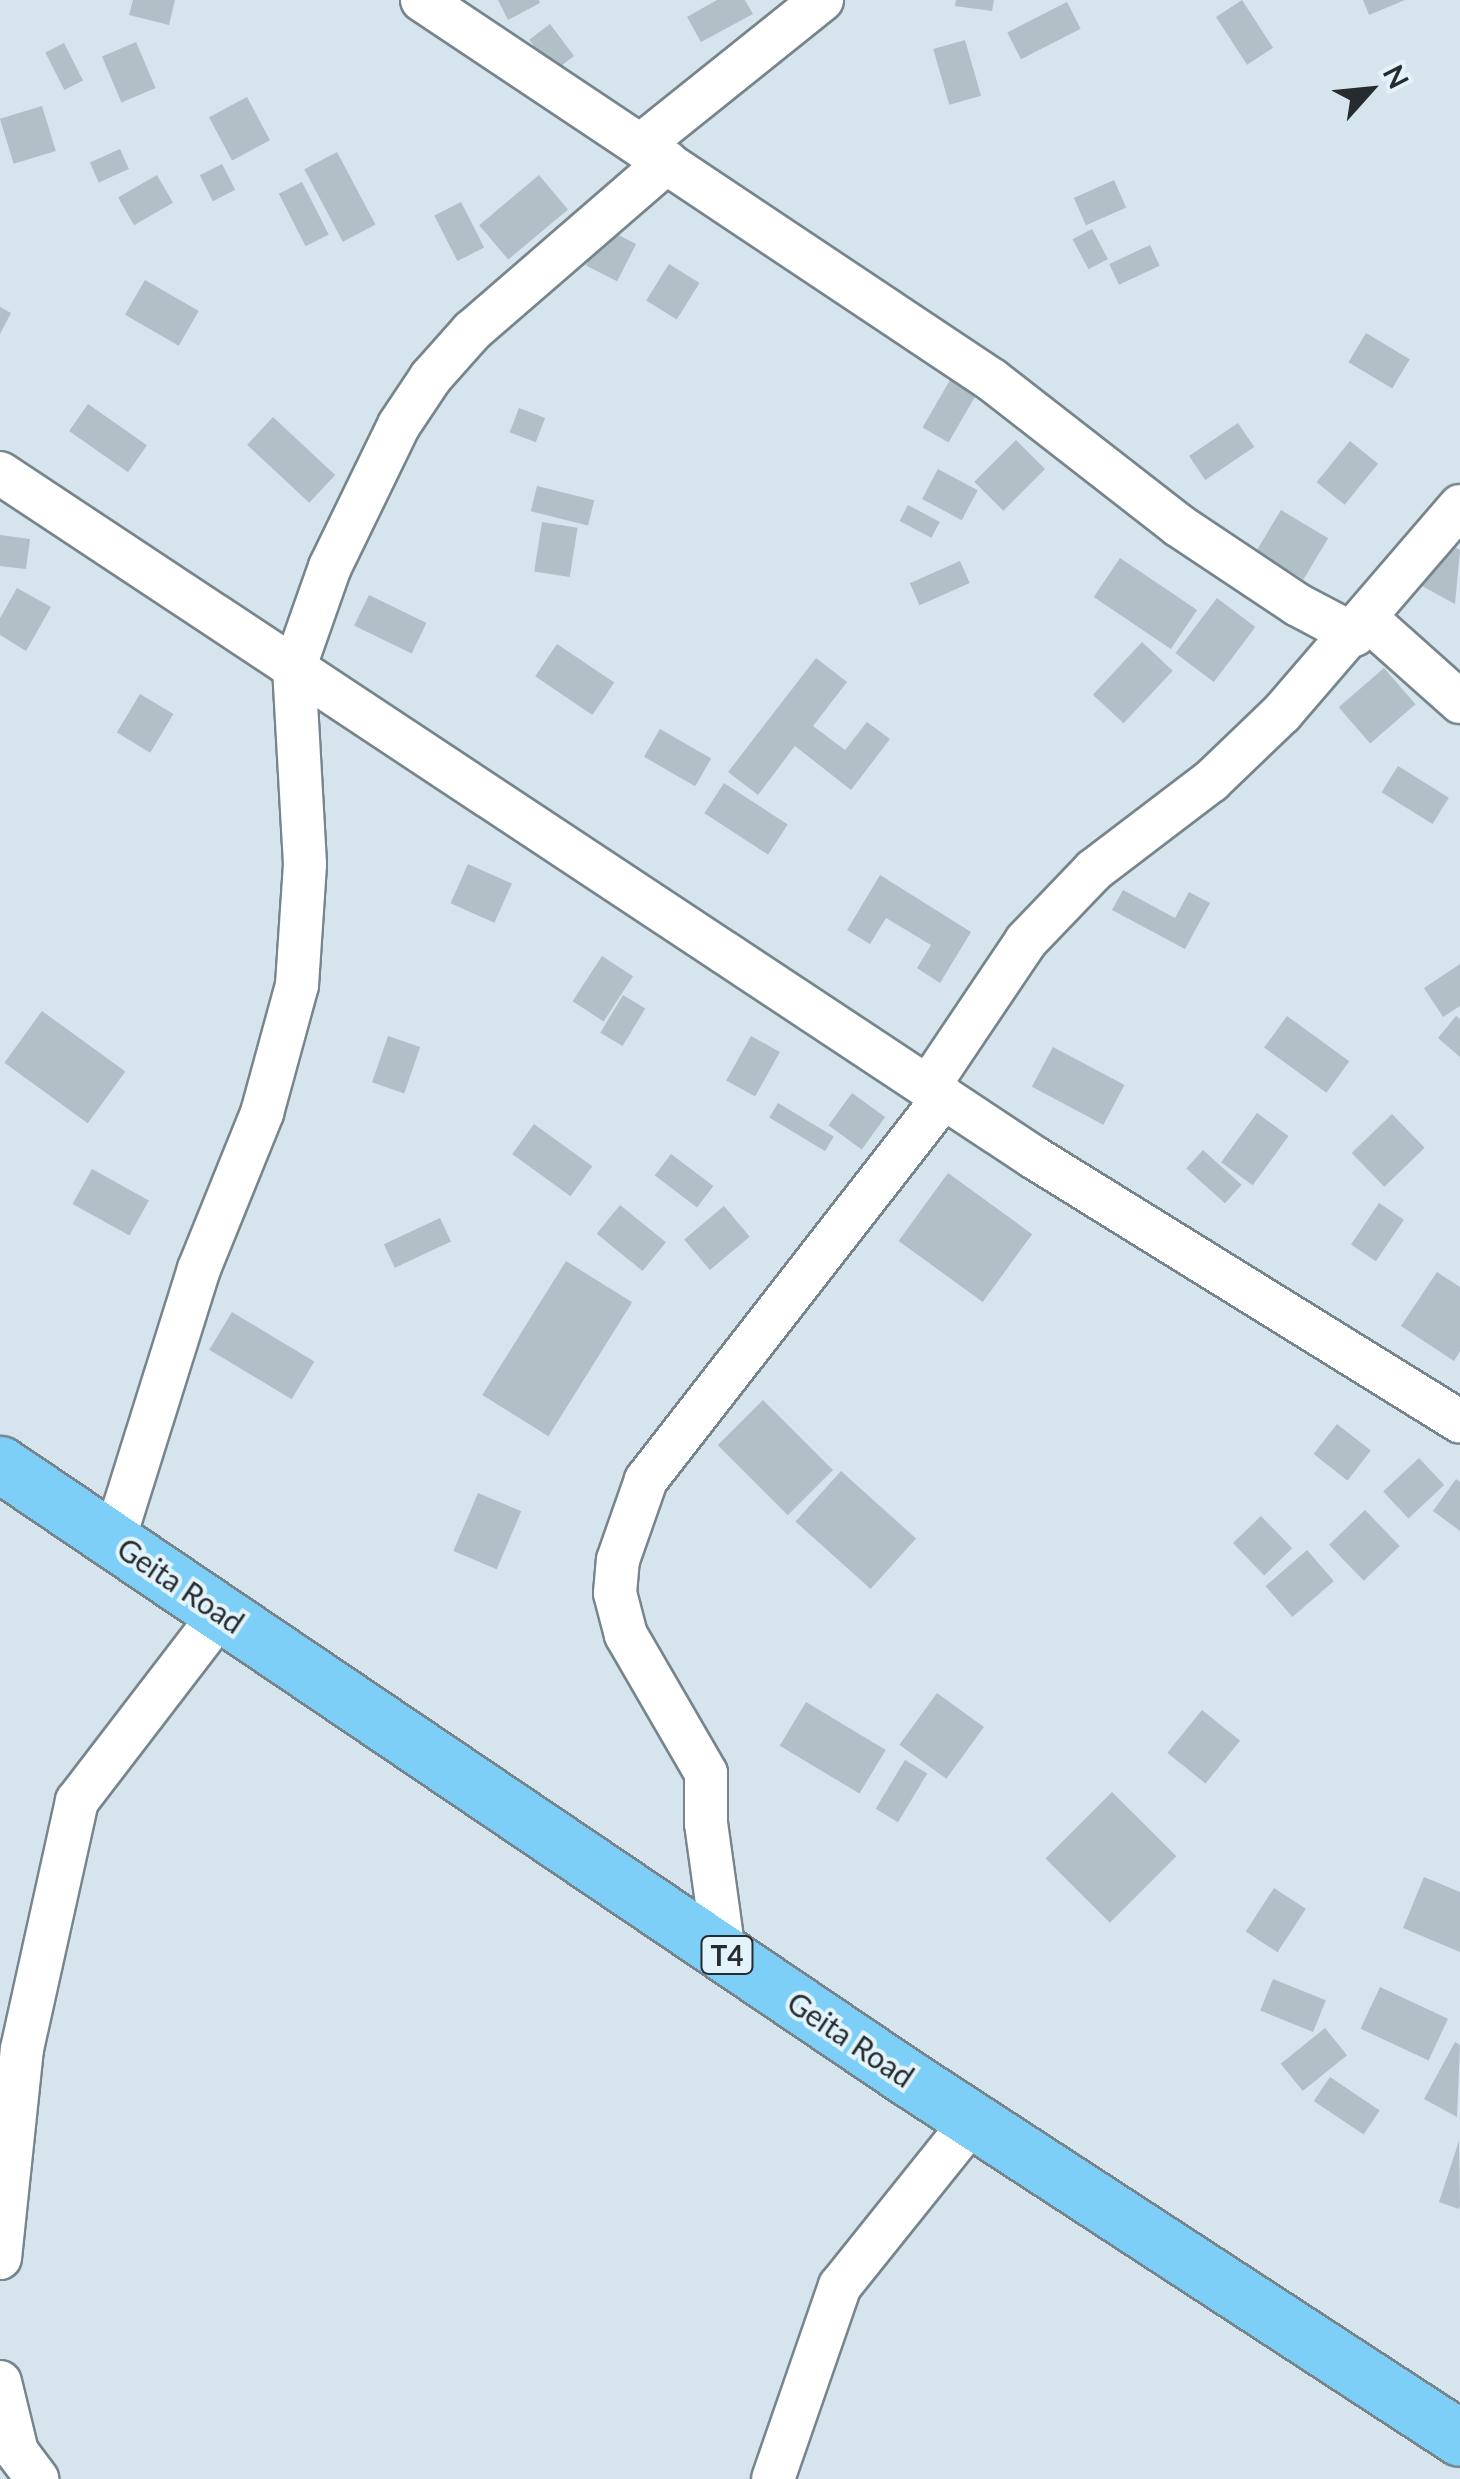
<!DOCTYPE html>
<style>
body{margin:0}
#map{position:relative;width:1460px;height:2479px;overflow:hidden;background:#d6e5ed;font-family:Lato,sans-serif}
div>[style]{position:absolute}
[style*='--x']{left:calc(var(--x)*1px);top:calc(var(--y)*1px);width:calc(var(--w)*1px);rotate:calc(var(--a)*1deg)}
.building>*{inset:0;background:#b1bfc7;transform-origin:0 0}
.roads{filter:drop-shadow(2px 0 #77858c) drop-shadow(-2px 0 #77858c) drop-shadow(0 2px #77858c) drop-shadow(0 -2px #77858c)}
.minor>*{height:42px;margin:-21px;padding:0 21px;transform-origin:21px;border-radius:21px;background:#fff}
.highway>*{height:55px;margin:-27.5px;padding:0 27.5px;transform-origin:27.5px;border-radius:27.5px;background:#7ecff7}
span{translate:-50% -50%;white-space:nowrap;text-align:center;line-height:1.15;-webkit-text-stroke:8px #e3f3fb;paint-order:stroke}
.shield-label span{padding:2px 8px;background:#e3f3fb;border:2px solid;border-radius:8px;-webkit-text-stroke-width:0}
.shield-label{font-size:28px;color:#252b2e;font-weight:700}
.street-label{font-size:30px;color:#252b2e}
.north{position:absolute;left:1320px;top:40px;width:100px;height:100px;-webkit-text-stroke:8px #e3f3fb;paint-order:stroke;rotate:63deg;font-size:28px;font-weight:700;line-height:40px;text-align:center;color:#252b2e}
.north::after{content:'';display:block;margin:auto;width:35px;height:45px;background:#252b2e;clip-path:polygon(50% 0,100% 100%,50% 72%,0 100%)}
</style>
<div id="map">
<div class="building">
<i style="clip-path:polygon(133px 0,175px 0,169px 25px,129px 15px)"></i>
<i style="clip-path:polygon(498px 0,539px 0,540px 3px,508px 20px)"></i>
<i style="clip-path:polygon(717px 0,745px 0,753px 14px,701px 42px,687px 17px)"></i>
<i style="clip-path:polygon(956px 0,994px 0,992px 11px,955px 6px)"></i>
<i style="left:1242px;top:0;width:57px;height:31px;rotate:57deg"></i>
<i style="clip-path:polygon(1363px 0,1405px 0,1369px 15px)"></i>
<i style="left:1067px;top:2px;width:30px;height:67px;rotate:63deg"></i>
<i style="left:550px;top:24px;width:40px;height:26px;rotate:53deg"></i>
<i style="left:965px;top:40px;width:58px;height:33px;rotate:74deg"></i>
<i style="left:136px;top:42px;width:50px;height:37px;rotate:67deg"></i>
<i style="left:64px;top:43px;width:42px;height:21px;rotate:63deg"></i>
<i style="left:247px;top:97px;width:49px;height:43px;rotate:62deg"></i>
<i style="left:42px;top:106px;width:47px;height:44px;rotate:73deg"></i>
<i style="left:120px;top:149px;width:22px;height:33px;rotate:66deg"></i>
<i style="left:337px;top:152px;width:82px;height:37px;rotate:62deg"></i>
<i style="left:222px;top:164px;width:29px;height:25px;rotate:63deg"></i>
<i style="left:157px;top:175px;width:32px;height:45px;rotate:60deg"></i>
<i style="left:539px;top:175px;width:45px;height:78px;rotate:50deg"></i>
<i style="left:1114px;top:180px;width:30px;height:44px;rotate:66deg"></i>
<i style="left:302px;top:182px;width:59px;height:26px;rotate:63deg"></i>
<i style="left:461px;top:202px;width:51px;height:30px;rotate:63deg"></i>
<i style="left:605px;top:228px;width:35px;height:42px;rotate:27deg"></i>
<i style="left:1092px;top:229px;width:34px;height:22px;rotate:62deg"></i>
<i style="left:1150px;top:245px;width:23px;height:45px;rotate:65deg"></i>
<i style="left:669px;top:264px;width:36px;height:43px;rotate:32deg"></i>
<i style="left:145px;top:280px;width:62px;height:40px;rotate:30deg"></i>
<i style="clip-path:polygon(0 307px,11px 313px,0 334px)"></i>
<i style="left:1366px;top:333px;width:51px;height:34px;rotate:31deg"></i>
<i style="left:954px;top:373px;width:30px;height:63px;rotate:30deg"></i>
<i style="left:88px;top:404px;width:72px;height:33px;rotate:35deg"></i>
<i style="left:519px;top:408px;width:28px;height:26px;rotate:21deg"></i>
<i style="left:273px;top:417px;width:85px;height:38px;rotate:43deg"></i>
<i style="left:1238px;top:423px;width:29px;height:59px;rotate:56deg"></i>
<i style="left:1016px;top:440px;width:41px;height:59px;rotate:45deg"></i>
<i style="left:1350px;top:441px;width:36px;height:53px;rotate:39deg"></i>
<i style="left:938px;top:469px;width:45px;height:34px;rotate:28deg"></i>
<i style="left:537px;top:486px;width:59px;height:26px;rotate:14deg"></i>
<i style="left:908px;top:505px;width:36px;height:18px;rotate:28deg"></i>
<i style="left:1281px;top:510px;width:55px;height:48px;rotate:31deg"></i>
<i style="left:542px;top:522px;width:36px;height:50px;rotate:9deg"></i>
<i style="clip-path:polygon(0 535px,30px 539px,26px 569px,0 566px)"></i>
<i style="clip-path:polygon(1443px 541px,1460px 550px,1455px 604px,1420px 585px)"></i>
<i style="left:1120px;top:558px;width:93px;height:47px;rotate:34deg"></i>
<i style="left:960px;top:561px;width:24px;height:55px;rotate:66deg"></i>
<i style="clip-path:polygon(17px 588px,51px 607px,26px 651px,0 635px,0 618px)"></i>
<i style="left:369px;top:595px;width:64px;height:34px;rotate:26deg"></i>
<i style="left:1217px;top:598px;width:48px;height:69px;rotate:37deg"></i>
<i style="left:1142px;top:642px;width:42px;height:72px;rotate:43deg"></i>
<i style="left:557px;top:644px;width:69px;height:39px;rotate:34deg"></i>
<i style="clip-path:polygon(816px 658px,847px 682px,813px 726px,845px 750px,867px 722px,890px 739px,851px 790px,795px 746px,758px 795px,728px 772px)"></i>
<i style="left:1384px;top:668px;width:48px;height:60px;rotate:49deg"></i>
<i style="left:140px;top:694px;width:39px;height:45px;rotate:31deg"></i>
<i style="left:660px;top:729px;width:59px;height:32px;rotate:30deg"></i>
<i style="left:1398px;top:766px;width:60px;height:31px;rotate:32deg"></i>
<i style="left:724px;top:783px;width:76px;height:36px;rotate:33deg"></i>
<i style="left:468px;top:864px;width:48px;height:43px;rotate:24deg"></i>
<i style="clip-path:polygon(880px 875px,971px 932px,940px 983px,917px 968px,931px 945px,886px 918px,870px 944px,847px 930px)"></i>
<i style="clip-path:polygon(1123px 890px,1175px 918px,1189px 892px,1210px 903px,1185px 949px,1112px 910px)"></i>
<i style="left:602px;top:956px;width:37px;height:54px;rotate:33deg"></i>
<i style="clip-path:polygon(1460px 964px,1460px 1006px,1443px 1017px,1424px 988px)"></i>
<i style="left:623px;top:995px;width:26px;height:44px;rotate:31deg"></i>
<i style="left:42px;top:1011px;width:103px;height:64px;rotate:36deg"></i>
<i style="left:1287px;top:1016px;width:77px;height:39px;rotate:36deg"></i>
<i style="clip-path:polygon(1456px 1016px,1460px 1019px,1460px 1057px,1438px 1038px)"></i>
<i style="left:388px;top:1036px;width:34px;height:49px;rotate:19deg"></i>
<i style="left:751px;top:1036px;width:33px;height:51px;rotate:29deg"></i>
<i style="left:1053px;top:1047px;width:81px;height:45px;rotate:28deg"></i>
<i style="left:852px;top:1093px;width:41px;height:40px;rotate:36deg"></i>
<i style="left:778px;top:1103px;width:65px;height:17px;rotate:31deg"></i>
<i style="left:1257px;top:1113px;width:39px;height:61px;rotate:36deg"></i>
<i style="left:1392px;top:1114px;width:47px;height:56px;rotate:46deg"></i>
<i style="left:534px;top:1124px;width:72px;height:37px;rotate:36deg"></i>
<i style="left:1203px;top:1150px;width:52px;height:25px;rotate:42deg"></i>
<i style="left:671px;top:1154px;width:53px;height:27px;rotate:37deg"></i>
<i style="left:92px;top:1169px;width:65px;height:40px;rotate:29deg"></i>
<i style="left:948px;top:1173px;width:104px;height:84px;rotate:36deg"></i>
<i style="left:1379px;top:1203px;width:30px;height:50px;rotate:34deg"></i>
<i style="left:620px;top:1205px;width:59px;height:37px;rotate:39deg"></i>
<i style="left:724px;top:1206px;width:40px;height:52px;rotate:50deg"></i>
<i style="left:440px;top:1218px;width:26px;height:62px;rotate:65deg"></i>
<i style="left:566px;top:1261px;width:78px;height:158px;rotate:32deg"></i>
<i style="clip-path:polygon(1437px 1272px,1460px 1287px,1460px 1351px,1454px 1361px,1401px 1326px)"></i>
<i style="left:232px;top:1312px;width:96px;height:44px;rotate:31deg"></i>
<i style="left:763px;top:1400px;width:99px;height:64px;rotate:45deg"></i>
<i style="left:1337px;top:1424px;width:43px;height:38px;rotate:38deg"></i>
<i style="left:1419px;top:1458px;width:37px;height:49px;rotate:47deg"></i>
<i style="left:841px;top:1471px;width:101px;height:68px;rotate:42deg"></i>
<i style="clip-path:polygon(1456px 1479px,1460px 1482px,1460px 1531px,1433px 1511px)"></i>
<i style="left:478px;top:1493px;width:47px;height:63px;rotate:23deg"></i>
<i style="left:1365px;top:1510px;width:50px;height:50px;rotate:46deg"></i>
<i style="left:1261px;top:1516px;width:45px;height:39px;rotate:46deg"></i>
<i style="left:1307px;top:1550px;width:41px;height:55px;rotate:49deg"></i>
<i style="left:937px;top:1693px;width:58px;height:64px;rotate:36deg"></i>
<i style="left:806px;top:1702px;width:93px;height:51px;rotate:31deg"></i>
<i style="left:1202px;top:1710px;width:49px;height:55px;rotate:39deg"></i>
<i style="left:905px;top:1760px;width:26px;height:57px;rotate:31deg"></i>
<i style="left:1112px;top:1792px;width:91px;height:94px;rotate:45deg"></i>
<i style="clip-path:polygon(1424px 1877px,1460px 1892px,1460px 1952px,1403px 1928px)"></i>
<i style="left:1274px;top:1888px;width:38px;height:52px;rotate:33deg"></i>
<i style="left:1273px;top:1979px;width:57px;height:34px;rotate:22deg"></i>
<i style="left:1380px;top:1987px;width:75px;height:46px;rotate:25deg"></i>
<i style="left:1325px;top:2028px;width:35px;height:57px;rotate:51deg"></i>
<i style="clip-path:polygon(1455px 2042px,1460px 2045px,1457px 2117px,1424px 2099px)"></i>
<i style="left:1330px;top:2077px;width:60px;height:29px;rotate:34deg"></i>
<i style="clip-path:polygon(1459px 2141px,1460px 2206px,1459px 2209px,1439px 2202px)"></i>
</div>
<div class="roads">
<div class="minor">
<i style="--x:422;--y:0;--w:685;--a:33.69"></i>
<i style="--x:992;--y:380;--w:236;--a:37.9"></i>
<i style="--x:1178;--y:525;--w:144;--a:33.7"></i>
<i style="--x:1298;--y:605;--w:64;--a:27.8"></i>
<i style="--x:641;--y:145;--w:232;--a:-38.7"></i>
<i style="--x:0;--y:473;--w:1241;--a:33.5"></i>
<i style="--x:1035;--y:1158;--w:500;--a:31.8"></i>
<i style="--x:1367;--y:619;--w:125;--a:41.7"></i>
<i style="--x:928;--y:1087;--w:176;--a:-56.1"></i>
<i style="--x:1026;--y:941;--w:98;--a:-46.2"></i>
<i style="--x:1094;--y:870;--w:147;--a:-37.3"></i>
<i style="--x:1211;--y:781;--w:98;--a:-43.8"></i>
<i style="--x:1282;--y:713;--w:273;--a:-49.3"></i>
<i style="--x:114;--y:1540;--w:284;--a:-72.6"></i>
<i style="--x:199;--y:1269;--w:168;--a:-68"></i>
<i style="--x:262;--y:1113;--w:133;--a:-74.7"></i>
<i style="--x:297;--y:985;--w:121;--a:-86.2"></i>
<i style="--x:305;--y:864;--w:195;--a:-93.2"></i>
<i style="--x:294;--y:669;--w:108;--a:-70.6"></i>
<i style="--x:330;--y:567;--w:158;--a:-64.1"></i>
<i style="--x:399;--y:425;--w:58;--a:-56.3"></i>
<i style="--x:431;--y:377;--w:62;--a:-48.3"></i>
<i style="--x:472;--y:331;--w:258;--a:-40.9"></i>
<i style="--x:724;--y:1953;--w:130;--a:-97.9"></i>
<i style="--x:706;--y:1824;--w:51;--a:-90"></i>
<i style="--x:706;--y:1773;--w:160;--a:-120.1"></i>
<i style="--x:626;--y:1635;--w:43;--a:-104.7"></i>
<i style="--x:615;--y:1593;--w:33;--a:-85"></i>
<i style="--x:618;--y:1560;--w:85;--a:-70.7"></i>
<i style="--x:646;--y:1480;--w:485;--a:-52.1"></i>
<i style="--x:0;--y:2258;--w:210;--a:-84"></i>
<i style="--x:22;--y:2049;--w:254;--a:-77.5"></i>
<i style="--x:77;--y:1801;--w:237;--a:-52.5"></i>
<i style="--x:0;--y:2382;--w:72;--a:76.3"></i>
<i style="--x:17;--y:2452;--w:34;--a:53"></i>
<i style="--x:773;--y:2479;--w:204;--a:-70.9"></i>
<i style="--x:840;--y:2286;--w:213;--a:-51.3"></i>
</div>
<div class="highway">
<i style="--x:0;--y:1464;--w:1100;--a:34.07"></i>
<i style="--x:911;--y:2080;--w:655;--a:33.11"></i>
</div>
</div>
<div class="shield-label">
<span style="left:727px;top:1955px">T4</span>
</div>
<div class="street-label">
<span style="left:181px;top:1585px;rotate:34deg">Geita Road</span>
<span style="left:851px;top:2039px;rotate:34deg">Geita Road</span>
</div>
<div class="north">N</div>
</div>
